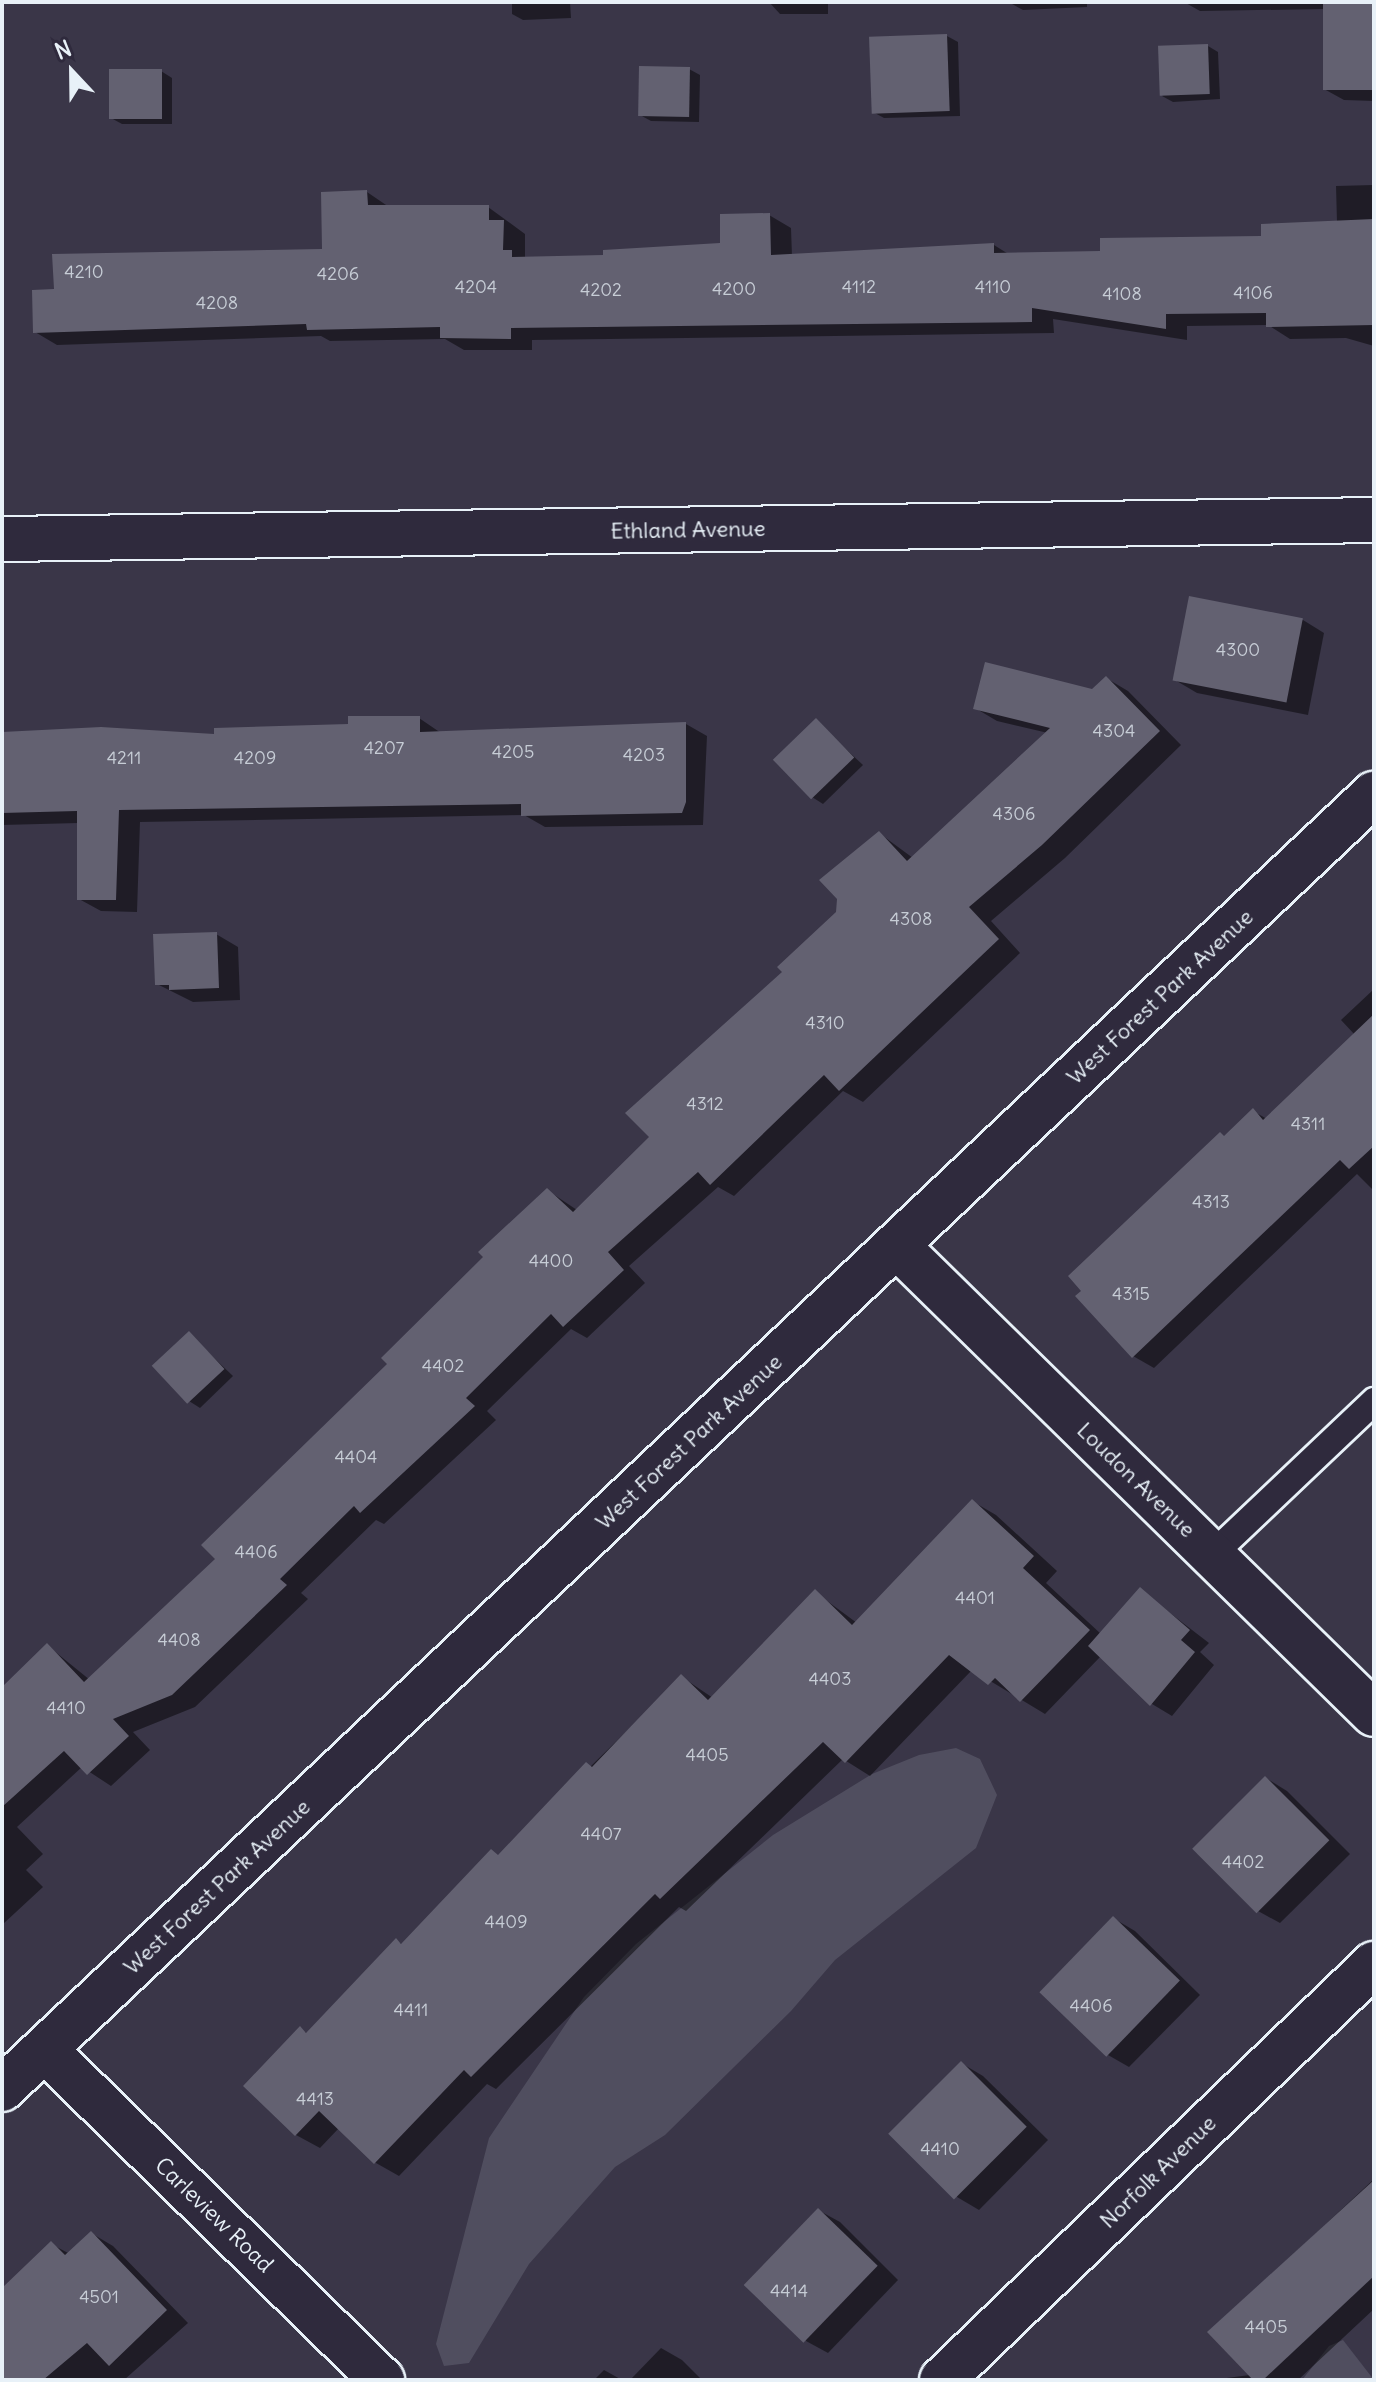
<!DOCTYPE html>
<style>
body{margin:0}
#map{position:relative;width:1376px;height:2382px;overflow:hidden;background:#3a3648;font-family:Delius,sans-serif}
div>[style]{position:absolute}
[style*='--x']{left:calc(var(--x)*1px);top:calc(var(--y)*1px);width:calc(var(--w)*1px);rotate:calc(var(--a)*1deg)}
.green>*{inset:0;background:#504e5f}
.shadow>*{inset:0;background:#0007}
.building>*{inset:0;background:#636171;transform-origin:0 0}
.roads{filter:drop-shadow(2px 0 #e8f1f8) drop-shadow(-2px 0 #e8f1f8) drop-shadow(0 2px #e8f1f8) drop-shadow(0 -2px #e8f1f8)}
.lane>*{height:26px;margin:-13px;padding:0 13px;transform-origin:13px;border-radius:13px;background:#2f2a3d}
.street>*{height:44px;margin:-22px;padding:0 22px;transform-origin:22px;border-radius:22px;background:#2f2a3d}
.secondary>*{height:44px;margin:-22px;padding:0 22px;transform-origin:22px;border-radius:22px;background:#2f2a3d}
span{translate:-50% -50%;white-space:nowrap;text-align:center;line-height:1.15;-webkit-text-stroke:6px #2f2a3d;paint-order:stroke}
.number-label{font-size:18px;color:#c7cdd6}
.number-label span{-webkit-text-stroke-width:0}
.street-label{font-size:22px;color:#e8f1f8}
.frame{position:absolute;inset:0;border:4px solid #e8f1f8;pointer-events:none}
.north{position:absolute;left:32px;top:32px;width:80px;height:80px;-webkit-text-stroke:6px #2f2a3d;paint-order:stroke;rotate:338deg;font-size:22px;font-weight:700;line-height:32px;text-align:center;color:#e8f1f8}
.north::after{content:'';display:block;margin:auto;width:28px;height:36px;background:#e8f1f8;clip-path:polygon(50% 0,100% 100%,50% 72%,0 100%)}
</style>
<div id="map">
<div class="green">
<i style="clip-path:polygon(956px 1748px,980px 1759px,997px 1795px,976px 1848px,835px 1960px,791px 2011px,665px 2135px,615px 2167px,529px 2264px,469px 2363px,444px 2366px,436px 2344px,489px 2138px,584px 1997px,636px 1944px,773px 1835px,872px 1774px,919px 1755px)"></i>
<i style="clip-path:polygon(1343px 2340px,1374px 2380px,1302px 2380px,1329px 2346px)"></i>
</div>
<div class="shadow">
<i style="clip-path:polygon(512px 2px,570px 2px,571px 18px,523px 20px,512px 14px)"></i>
<i style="clip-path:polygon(769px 2px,828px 2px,828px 14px,780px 14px)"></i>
<i style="clip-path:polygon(1087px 2px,1087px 7px,1023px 10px,1012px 4px)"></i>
<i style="clip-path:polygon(1184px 2px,1374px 2px,1374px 101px,1344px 100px,1324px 89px,1325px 9px,1200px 11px)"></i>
<i style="clip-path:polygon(947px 36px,958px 42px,960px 116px,884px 118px,873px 112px)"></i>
<i style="clip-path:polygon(1208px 46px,1218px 52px,1220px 99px,1173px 102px,1162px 96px)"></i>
<i style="clip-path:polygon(689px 69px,700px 75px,699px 122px,651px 121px,640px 115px)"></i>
<i style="clip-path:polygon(161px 71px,172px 78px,172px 124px,122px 124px,111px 118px)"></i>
<i style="clip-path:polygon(1374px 171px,1374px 346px,1346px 338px,1290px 339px,1268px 325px,1187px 326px,1187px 340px,1053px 319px,1054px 333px,532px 340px,532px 350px,464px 350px,445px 339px,330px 341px,321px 336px,57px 345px,35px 332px,324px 251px,367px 192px,389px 207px,488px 207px,525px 234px,525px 258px,604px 257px,722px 244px,769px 215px,791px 228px,792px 256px,994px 245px,1010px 255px,1102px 253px,1263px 238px,1337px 223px,1336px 186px,1373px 185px)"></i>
<i style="clip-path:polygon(1303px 620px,1324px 633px,1308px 715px,1197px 693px,1175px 680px)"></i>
<i style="clip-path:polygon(1106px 678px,1128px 691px,1181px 745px,1065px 858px,991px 921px,1020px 953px,863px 1102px,843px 1091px,734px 1196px,718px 1187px,629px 1266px,645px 1283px,587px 1338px,571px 1329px,487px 1411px,496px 1420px,384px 1524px,376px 1520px,301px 1593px,308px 1599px,195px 1707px,133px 1732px,150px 1750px,111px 1786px,82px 1767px,17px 1827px,43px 1854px,26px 1870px,43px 1887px,2px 1925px,2px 1738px,48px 1646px,90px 1680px,218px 1559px,547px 1190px,577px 1210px,651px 1137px,837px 913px,879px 833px,913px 858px,1048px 733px,997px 721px,975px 708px,1092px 692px)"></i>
<i style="clip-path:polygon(419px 718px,441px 733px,686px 724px,707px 736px,703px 825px,545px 827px,524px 815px,140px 822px,137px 912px,101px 911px,79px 899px,79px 823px,2px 825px,2px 737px,216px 736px)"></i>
<i style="clip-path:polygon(816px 721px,863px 765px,823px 804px,812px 797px)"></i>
<i style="clip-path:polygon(216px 934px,238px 947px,240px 1000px,193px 1002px,157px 984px)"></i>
<i style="clip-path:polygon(1374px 989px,1374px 1191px,1357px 1174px,1154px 1368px,1133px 1356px,1225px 1137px,1253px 1111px,1267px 1119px,1355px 1035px,1341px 1020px)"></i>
<i style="clip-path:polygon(189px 1334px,233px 1376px,200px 1408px,189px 1401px)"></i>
<i style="clip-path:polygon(972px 1501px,996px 1515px,1057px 1571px,1046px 1583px,1101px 1634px,1140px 1590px,1209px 1643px,1200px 1652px,1214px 1665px,1172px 1716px,1152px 1704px,1101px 1656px,1045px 1714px,972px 1670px,870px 1776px,843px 1759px,686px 1911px,679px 1907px,496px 2089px,487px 2084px,399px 2176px,376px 2163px,339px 2128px,320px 2148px,296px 2135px,300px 2029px,308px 2034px,397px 1941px,403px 1945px,499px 1856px,682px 1677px,713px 1698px,815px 1592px,857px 1623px)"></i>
<i style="clip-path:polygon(1266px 1778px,1287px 1791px,1350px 1854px,1280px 1923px,1258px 1911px,1195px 1848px)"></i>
<i style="clip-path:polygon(1113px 1918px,1135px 1931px,1200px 1995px,1129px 2067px,1108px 2055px)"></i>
<i style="clip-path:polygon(961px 2063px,983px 2076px,1048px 2140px,979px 2210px,957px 2197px)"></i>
<i style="clip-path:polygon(1374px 2179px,1374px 2309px,1298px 2380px,1211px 2380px,1250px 2375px,1210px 2332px)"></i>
<i style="clip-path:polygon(818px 2210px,840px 2222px,898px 2280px,828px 2353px,806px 2341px)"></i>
<i style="clip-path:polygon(91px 2233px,113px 2246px,188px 2323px,124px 2380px,2px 2380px,2px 2303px,51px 2244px,70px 2254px)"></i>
<i style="clip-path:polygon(661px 2348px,682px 2360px,702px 2380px,630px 2380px)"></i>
<i style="clip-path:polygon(604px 2370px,622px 2380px,594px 2380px)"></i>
</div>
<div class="building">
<i style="left:1323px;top:2px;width:51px;height:88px"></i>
<i style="left:947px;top:34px;width:77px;height:78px;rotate:88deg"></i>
<i style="left:1208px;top:44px;width:50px;height:50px;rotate:88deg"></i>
<i style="left:639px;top:66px;width:51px;height:50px;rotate:1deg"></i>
<i style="left:162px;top:69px;width:50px;height:53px;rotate:90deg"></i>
<i style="clip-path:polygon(367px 190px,368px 205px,489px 205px,489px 220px,504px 220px,503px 250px,512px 250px,512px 257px,603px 255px,603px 250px,720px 243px,720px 214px,770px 213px,771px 255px,994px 243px,994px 253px,1100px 251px,1100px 238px,1261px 236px,1261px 224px,1374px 219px,1374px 325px,1266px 327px,1266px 313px,1166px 314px,1166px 329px,1032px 308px,1032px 322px,511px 328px,511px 339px,440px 338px,440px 327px,307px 330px,306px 324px,33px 333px,32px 290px,54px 289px,52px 254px,322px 249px,321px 192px)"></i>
<i style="left:1189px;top:596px;width:116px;height:86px;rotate:11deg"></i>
<i style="clip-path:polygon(985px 662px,1092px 689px,1106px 676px,1160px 731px,1042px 845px,969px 907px,999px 939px,839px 1091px,824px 1075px,710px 1185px,698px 1172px,608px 1252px,624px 1270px,563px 1327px,551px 1314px,466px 1398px,475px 1406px,360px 1513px,354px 1506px,280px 1579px,287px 1585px,172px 1695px,113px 1719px,129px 1736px,87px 1775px,64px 1751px,2px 1807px,2px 1687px,47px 1643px,84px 1682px,215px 1559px,201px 1545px,387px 1364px,381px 1358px,483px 1257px,478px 1252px,547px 1188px,573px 1212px,649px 1137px,625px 1113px,782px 972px,777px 967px,836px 912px,837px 899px,819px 880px,879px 831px,907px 861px,1050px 728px,973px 709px)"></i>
<i style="clip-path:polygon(348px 716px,420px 716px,420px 732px,686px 722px,686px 802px,682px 813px,521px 816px,521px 804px,119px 810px,116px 900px,77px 900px,77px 811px,2px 813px,2px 732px,101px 727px,214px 734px,214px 728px,348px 724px)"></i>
<i style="left:816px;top:718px;width:55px;height:60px;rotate:46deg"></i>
<i style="clip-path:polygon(217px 932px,219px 988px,169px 990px,169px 985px,155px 985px,153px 934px)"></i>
<i style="clip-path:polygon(1374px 1014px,1374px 1146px,1349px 1169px,1340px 1160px,1132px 1358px,1075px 1296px,1081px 1291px,1068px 1276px,1220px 1132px,1224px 1136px,1253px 1108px,1263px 1120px)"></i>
<i style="left:189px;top:1331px;width:52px;height:51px;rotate:47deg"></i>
<i style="clip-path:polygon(972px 1499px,1034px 1556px,1023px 1568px,1090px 1630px,1020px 1702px,995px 1678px,988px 1685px,949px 1655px,845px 1763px,823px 1742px,660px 1899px,655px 1894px,471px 2077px,464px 2070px,374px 2164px,319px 2111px,295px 2136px,243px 2086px,300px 2026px,306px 2033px,396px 1938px,401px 1944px,491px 1849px,498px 1855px,586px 1762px,592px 1767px,681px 1674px,708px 1700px,815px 1589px,852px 1625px)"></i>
<i style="clip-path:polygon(1140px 1587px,1190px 1630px,1181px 1640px,1195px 1652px,1150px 1706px,1088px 1646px)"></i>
<i style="left:1265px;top:1776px;width:91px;height:103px;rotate:45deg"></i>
<i style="left:1113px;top:1916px;width:93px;height:106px;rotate:44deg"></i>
<i style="left:961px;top:2061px;width:93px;height:103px;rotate:45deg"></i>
<i style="clip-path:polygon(1374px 2180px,1374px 2276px,1263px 2380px,1253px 2380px,1207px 2332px)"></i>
<i style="left:818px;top:2208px;width:83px;height:107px;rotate:44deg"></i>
<i style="clip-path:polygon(91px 2231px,167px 2310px,109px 2366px,87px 2343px,43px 2380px,2px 2380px,2px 2288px,51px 2241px,65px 2255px)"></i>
</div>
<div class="roads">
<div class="lane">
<i style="--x:1212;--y:1555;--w:224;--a:-43.5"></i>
</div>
<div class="street">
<i style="--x:2;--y:539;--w:1372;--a:-0.79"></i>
<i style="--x:897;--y:1246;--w:668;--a:44.45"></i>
<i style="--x:45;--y:2050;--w:472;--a:44.4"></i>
<i style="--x:942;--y:2380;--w:600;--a:-43.92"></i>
</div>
<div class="secondary">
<i style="--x:2;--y:2089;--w:1887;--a:-43.35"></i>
</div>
</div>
<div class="number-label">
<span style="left:84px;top:272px">4210</span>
<span style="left:338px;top:274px">4206</span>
<span style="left:476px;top:287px">4204</span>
<span style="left:859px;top:287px">4112</span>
<span style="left:993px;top:287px">4110</span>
<span style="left:734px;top:289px">4200</span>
<span style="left:601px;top:290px">4202</span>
<span style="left:1253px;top:293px">4106</span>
<span style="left:1122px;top:294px">4108</span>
<span style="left:217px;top:303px">4208</span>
<span style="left:1238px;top:650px">4300</span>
<span style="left:1114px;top:731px">4304</span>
<span style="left:384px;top:748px">4207</span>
<span style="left:513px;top:752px">4205</span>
<span style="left:644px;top:755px">4203</span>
<span style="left:124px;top:758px">4211</span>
<span style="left:255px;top:758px">4209</span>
<span style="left:1014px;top:814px">4306</span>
<span style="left:911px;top:919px">4308</span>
<span style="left:825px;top:1023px">4310</span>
<span style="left:705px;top:1104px">4312</span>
<span style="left:1308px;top:1124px">4311</span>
<span style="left:1211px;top:1202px">4313</span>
<span style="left:551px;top:1261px">4400</span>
<span style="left:1131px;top:1294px">4315</span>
<span style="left:443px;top:1366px">4402</span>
<span style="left:356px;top:1457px">4404</span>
<span style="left:256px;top:1552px">4406</span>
<span style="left:975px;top:1598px">4401</span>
<span style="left:179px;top:1640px">4408</span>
<span style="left:830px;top:1679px">4403</span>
<span style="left:66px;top:1708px">4410</span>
<span style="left:707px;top:1755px">4405</span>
<span style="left:601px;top:1834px">4407</span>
<span style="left:1243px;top:1862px">4402</span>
<span style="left:506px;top:1922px">4409</span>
<span style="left:1091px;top:2006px">4406</span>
<span style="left:411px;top:2010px">4411</span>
<span style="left:315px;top:2099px">4413</span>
<span style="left:940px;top:2149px">4410</span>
<span style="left:789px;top:2291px">4414</span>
<span style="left:99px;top:2297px">4501</span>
<span style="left:1266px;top:2327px">4405</span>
</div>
<div class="street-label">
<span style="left:688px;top:530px;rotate:-1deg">Ethland Avenue</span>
<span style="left:1160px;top:997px;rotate:-43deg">West Forest Park Avenue</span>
<span style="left:689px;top:1442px;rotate:-43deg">West Forest Park Avenue</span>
<span style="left:1136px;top:1480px;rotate:44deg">Loudon Avenue</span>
<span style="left:217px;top:1887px;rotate:-43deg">West Forest Park Avenue</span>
<span style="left:1158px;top:2172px;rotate:-44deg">Norfolk Avenue</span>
<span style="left:214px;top:2215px;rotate:44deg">Carleview Road</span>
</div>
<div class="frame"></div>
<div class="north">N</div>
</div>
